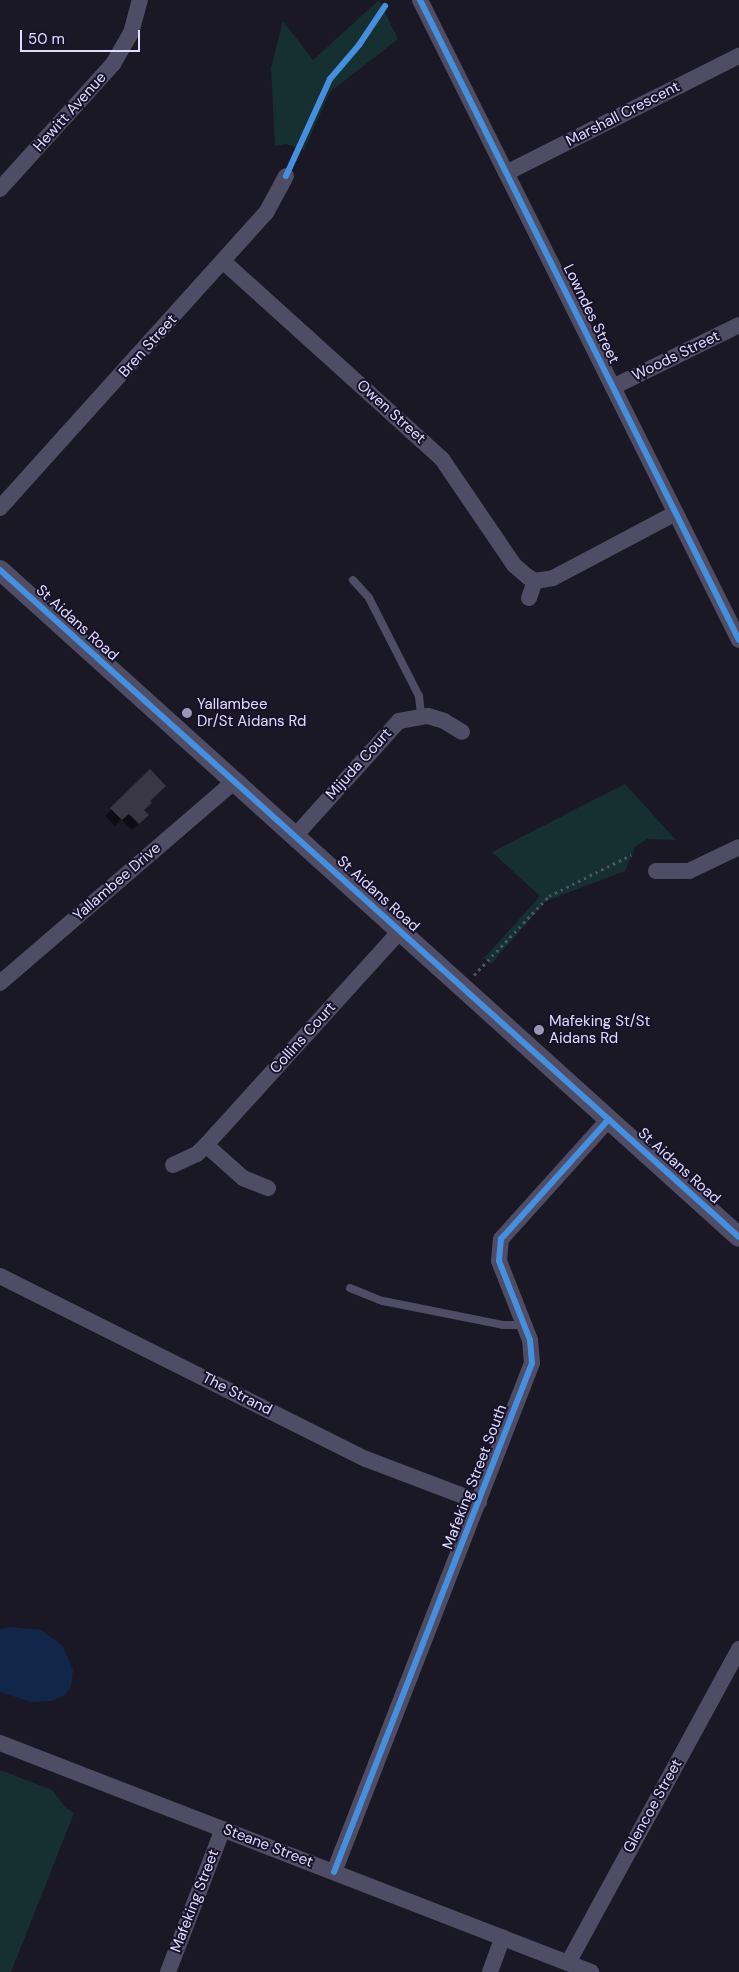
<!DOCTYPE html>
<style>
body{margin:0}
#map{position:relative;width:739px;height:1972px;overflow:hidden;background:#1a1824;font-family:"DM Sans",sans-serif}
div>[style]{position:absolute}
[style*='--x']{left:calc(var(--x)*1px);top:calc(var(--y)*1px);width:calc(var(--w)*1px);rotate:calc(var(--a)*1deg)}
.green>*{inset:0;background:#163031}
.water>*{inset:0;background:#12264a}
.shadow>*{inset:0;background:#0007}
.building>*{inset:0;background:#393646}
.path>*{height:3px;margin-top:-1.5px;transform-origin:0;background:repeating-linear-gradient(90deg,#4a5563 0 2.5px,transparent 0 6.5px)}
.service>*{height:8px;margin:-4px;padding:0 4px;transform-origin:4px;border-radius:4px;background:#4f4d65}
.minor>*{height:16px;margin:-8px;padding:0 8px;transform-origin:8px;border-radius:8px;background:#4f4d65}
.tertiary>*{height:20px;margin:-10px;padding:0 10px;transform-origin:10px;border-radius:10px;background:#4f4d65}
.cycleway>*{height:6px;margin:-3px;padding:0 3px;transform-origin:3px;border-radius:3px;background:#468fdf}
.dots>*{width:14px;height:14px;translate:-50% -50%;box-sizing:border-box;border:2px solid #17122a;border-radius:50%}
span{translate:-50% -50%;white-space:nowrap;text-align:center;line-height:1.15;-webkit-text-stroke:4px #17122a;paint-order:stroke}
.street-label{font-size:15px;color:#e1dcfe}
.poi-label{font-size:15px;color:#e1dcfe}
.left{translate:0 -50%;text-align:left}
.scale{position:absolute;left:20px;top:30px;width:120px;height:22px;box-sizing:border-box;border:2px solid #e1dcfe;border-top:0;padding-left:6px;font-size:15px;line-height:18px;white-space:nowrap;color:#e1dcfe;-webkit-text-stroke:4px #17122a;paint-order:stroke}
</style>
<div id="map">
<div class="green">
<i style="clip-path:polygon(379px 0,398px 39px,330px 92px,304px 150px,286px 144px,275px 146px,271px 68px,283px 21px,313px 60px)"></i>
<i style="clip-path:polygon(625px 784px,676px 840px,647px 839px,635px 847px,625px 871px,546px 901px,491px 964px,484px 958px,540px 896px,492px 852px)"></i>
<i style="clip-path:polygon(0 1770px,52px 1790px,65px 1807px,74px 1813px,11px 1972px,0 1972px)"></i>
</div>
<div class="water">
<i style="clip-path:polygon(11px 1627px,41px 1630px,63px 1646px,73px 1670px,71px 1687px,65px 1695px,52px 1701px,31px 1702px,0 1692px,0 1629px)"></i>
</div>
<div class="shadow">
<i style="clip-path:polygon(150px 771px,148px 802px,143px 810px,147px 815px,132px 830px,121px 819px,115px 826px,105px 816px)"></i>
</div>
<div class="building">
<i style="clip-path:polygon(150px 769px,166px 786px,150px 801px,152px 803px,144px 810px,149px 815px,139px 824px,129px 814px,122px 820px,110px 808px)"></i>
</div>
<div class="path">
<i style="--x:474;--y:975;--w:109;--a:-46.5"></i>
<i style="--x:549;--y:896;--w:92;--a:-26.6"></i>
</div>
<div class="service">
<i style="--x:353;--y:580;--w:24;--a:48"></i>
<i style="--x:369;--y:598;--w:110;--a:63"></i>
<i style="--x:419;--y:696;--w:19;--a:84"></i>
<i style="--x:350;--y:1288;--w:35;--a:22"></i>
<i style="--x:383;--y:1301;--w:122;--a:11.3"></i>
<i style="--x:503;--y:1325;--w:21;--a:0"></i>
</div>
<div class="minor">
<i style="--x:420;--y:0;--w:715;--a:63.51"></i>
<i style="--x:506;--y:173;--w:261;--a:-26.7"></i>
<i style="--x:0;--y:189;--w:169;--a:-47.9"></i>
<i style="--x:113;--y:64;--w:36;--a:-60"></i>
<i style="--x:131;--y:33;--w:34;--a:-75"></i>
<i style="--x:224;--y:262;--w:294;--a:42.1"></i>
<i style="--x:442;--y:459;--w:128;--a:55.8"></i>
<i style="--x:514;--y:565;--w:18;--a:41"></i>
<i style="--x:528;--y:577;--w:8;--a:30"></i>
<i style="--x:535;--y:581;--w:18;--a:-9"></i>
<i style="--x:553;--y:578;--w:139;--a:-27.9"></i>
<i style="--x:613;--y:387;--w:140;--a:-26.2"></i>
<i style="--x:0;--y:508;--w:397;--a:-48"></i>
<i style="--x:266;--y:213;--w:42;--a:-61.6"></i>
<i style="--x:529;--y:598;--w:18;--a:-71"></i>
<i style="--x:295;--y:836;--w:155;--a:-47.9"></i>
<i style="--x:399;--y:721;--w:29;--a:-10"></i>
<i style="--x:428;--y:716;--w:17;--a:17"></i>
<i style="--x:444;--y:721;--w:21;--a:31"></i>
<i style="--x:656;--y:871;--w:33;--a:0"></i>
<i style="--x:689;--y:871;--w:55;--a:-25.6"></i>
<i style="--x:0;--y:983;--w:308;--a:-40.7"></i>
<i style="--x:206;--y:1145;--w:50;--a:41.7"></i>
<i style="--x:243;--y:1178;--w:27;--a:22"></i>
<i style="--x:173;--y:1165;--w:26;--a:-25"></i>
<i style="--x:197;--y:1154;--w:13;--a:-45"></i>
<i style="--x:206;--y:1145;--w:289;--a:-47.8"></i>
<i style="--x:0;--y:1276;--w:409;--a:26.6"></i>
<i style="--x:366;--y:1459;--w:121;--a:20.8"></i>
<i style="--x:0;--y:1743;--w:634;--a:21.18"></i>
<i style="--x:334;--y:1872;--w:546;--a:-68.74"></i>
<i style="--x:532;--y:1363;--w:23;--a:-95"></i>
<i style="--x:530;--y:1340;--w:85;--a:-111.4"></i>
<i style="--x:499;--y:1261;--w:22;--a:-85"></i>
<i style="--x:501;--y:1239;--w:161;--a:-48"></i>
<i style="--x:568;--y:1963;--w:358;--a:-61.4"></i>
<i style="--x:168;--y:1972;--w:153;--a:-69"></i>
<i style="--x:490;--y:1972;--w:37;--a:-70"></i>
</div>
<div class="tertiary">
<i style="--x:0;--y:570;--w:995;--a:42.07"></i>
</div>
<div class="cycleway">
<i style="--x:420;--y:0;--w:715;--a:63.51"></i>
<i style="--x:286;--y:176;--w:107;--a:-65.6"></i>
<i style="--x:330;--y:79;--w:45;--a:-49.5"></i>
<i style="--x:359;--y:45;--w:47;--a:-56.3"></i>
<i style="--x:0;--y:570;--w:995;--a:42.07"></i>
<i style="--x:334;--y:1872;--w:546;--a:-68.74"></i>
<i style="--x:532;--y:1363;--w:23;--a:-95"></i>
<i style="--x:530;--y:1340;--w:85;--a:-111.4"></i>
<i style="--x:499;--y:1261;--w:22;--a:-85"></i>
<i style="--x:501;--y:1239;--w:161;--a:-48"></i>
</div>
<div class="dots">
<i style="left:187px;top:713px;background:#9b97b2"></i>
<i style="left:539px;top:1030px;background:#9b97b2"></i>
</div>
<div class="street-label">
<span style="left:70px;top:112px;rotate:-48deg">Hewitt Avenue</span>
<span style="left:623px;top:114px;rotate:-27deg">Marshall Crescent</span>
<span style="left:591px;top:314px;rotate:64deg">Lowndes Street</span>
<span style="left:148px;top:346px;rotate:-48deg">Bren Street</span>
<span style="left:676px;top:356px;rotate:-26deg">Woods Street</span>
<span style="left:391px;top:412px;rotate:42deg">Owen Street</span>
<span style="left:77px;top:623px;rotate:42deg">St Aidans Road</span>
<span style="left:359px;top:764px;rotate:-48deg">Mijuda Court</span>
<span style="left:117px;top:882px;rotate:-41deg">Yallambee Drive</span>
<span style="left:378px;top:894px;rotate:42deg">St Aidans Road</span>
<span style="left:303px;top:1038px;rotate:-48deg">Collins Court</span>
<span style="left:679px;top:1166px;rotate:42deg">St Aidans Road</span>
<span style="left:237px;top:1394px;rotate:27deg">The Strand</span>
<span style="left:475px;top:1477px;rotate:-69deg">Mafeking Street South</span>
<span style="left:653px;top:1806px;rotate:-61deg">Glencoe Street</span>
<span style="left:268px;top:1846px;rotate:21deg">Steane Street</span>
<span style="left:195px;top:1901px;rotate:-69deg">Mafeking Street</span>
</div>
<div class="poi-label">
<span class="left" style="left:197px;top:713px">Yallambee<br>Dr/St Aidans Rd</span>
<span class="left" style="left:549px;top:1030px">Mafeking St/St<br>Aidans Rd</span>
</div>
<div class="scale">50 m</div>
</div>
